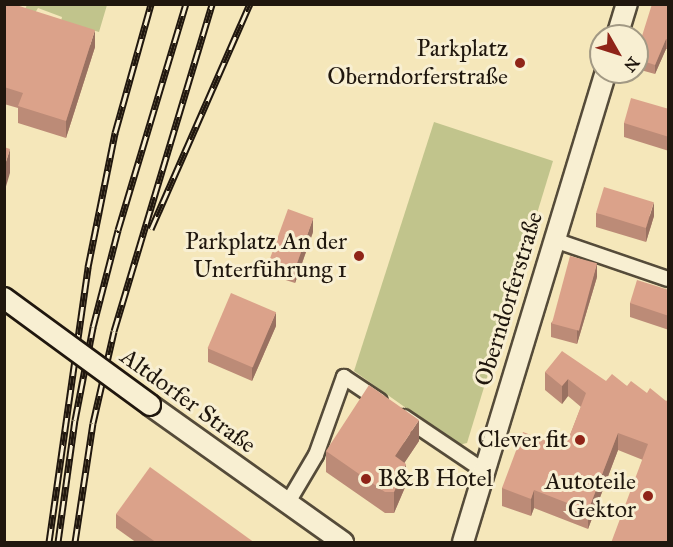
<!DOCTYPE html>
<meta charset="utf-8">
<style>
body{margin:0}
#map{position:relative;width:673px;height:547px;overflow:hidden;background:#f5e7ba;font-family:"IM FELL Great Primer",serif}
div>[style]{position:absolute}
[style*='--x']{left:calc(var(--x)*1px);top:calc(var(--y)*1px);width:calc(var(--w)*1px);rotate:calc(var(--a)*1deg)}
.green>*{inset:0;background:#c1c48c}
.roads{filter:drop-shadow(2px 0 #554b39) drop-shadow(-2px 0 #554b39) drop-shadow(0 2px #554b39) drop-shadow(0 -2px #554b39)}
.minor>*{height:14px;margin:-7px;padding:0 7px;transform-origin:7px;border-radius:7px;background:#f8efd2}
.secondary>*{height:20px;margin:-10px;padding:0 10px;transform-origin:10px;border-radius:10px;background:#f8efd2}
.rail>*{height:7px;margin-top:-3.5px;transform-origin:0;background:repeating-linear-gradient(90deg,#f8efd2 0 14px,#20170e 0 28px);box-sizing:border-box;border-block:2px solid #20170e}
.bridges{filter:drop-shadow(2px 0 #20170e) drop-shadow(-2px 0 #20170e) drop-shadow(0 2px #20170e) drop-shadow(0 -2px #20170e)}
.secondary-bridge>*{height:20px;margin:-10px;padding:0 10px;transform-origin:10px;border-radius:10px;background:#f8efd2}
.wall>*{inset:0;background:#bc8b77}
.shaded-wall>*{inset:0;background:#997161}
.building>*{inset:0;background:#dba28a;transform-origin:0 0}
.dots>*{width:16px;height:16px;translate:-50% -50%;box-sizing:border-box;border:3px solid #f8efd2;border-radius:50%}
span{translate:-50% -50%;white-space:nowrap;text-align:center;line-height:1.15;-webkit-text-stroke:6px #f8efd2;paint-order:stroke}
.poi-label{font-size:24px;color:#20170e}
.right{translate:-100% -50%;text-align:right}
.left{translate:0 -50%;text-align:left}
.street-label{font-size:24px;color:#20170e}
.frame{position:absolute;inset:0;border:6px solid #20170e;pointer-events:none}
.north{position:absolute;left:589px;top:24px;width:60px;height:60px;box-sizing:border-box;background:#f8efd2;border:2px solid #a29984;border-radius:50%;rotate:129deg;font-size:16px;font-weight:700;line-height:24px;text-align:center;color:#20170e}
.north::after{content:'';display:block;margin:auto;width:21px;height:27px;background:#8f2418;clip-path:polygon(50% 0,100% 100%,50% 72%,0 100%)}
</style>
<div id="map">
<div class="green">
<i style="clip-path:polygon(27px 5px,107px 5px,99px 32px,61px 21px,62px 17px,38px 8px,35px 13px,25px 9px)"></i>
<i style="clip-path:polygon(434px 122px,553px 161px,467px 443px,458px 445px,354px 371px)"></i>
</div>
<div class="roads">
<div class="minor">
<i style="--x:554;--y:240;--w:120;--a:18.9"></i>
<i style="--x:404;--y:417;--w:97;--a:34"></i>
<i style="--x:287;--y:504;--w:57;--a:-59.4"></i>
<i style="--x:316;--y:455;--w:83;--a:-70.3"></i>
<i style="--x:344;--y:377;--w:43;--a:33.7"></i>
</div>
<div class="secondary">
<i style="--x:617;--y:36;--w:34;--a:-73"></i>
<i style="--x:150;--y:405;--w:237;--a:35.4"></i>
<i style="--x:463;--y:542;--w:491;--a:-73.1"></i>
</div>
</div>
<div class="rail">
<i style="--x:151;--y:229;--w:246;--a:-66.3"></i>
<i style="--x:49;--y:542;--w:278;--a:-81.9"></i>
<i style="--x:88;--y:267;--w:137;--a:-78.6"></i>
<i style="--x:115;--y:133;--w:134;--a:-74.4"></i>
<i style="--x:58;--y:542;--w:123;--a:-82.1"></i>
<i style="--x:75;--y:420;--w:95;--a:-79"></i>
<i style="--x:93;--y:327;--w:100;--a:-75.5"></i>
<i style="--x:118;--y:230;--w:236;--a:-73.3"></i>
<i style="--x:75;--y:542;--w:120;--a:-81.4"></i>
<i style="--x:93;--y:423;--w:94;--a:-77.1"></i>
<i style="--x:114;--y:331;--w:341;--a:-73.3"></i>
</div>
<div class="bridges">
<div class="secondary-bridge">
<i style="--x:4;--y:298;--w:181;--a:36.2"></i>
</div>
</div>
<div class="wall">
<i style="clip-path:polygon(4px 4px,95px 47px,66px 138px,18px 123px,18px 108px,4px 104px)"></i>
<i style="clip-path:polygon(669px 4px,669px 49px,666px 49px,655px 74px,637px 69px,637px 52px)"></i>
<i style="clip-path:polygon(669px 109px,669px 151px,624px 137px,624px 123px)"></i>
<i style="clip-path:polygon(596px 213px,654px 216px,646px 242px,596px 227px)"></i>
<i style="clip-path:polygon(313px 232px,295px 283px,270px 275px,270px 261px)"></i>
<i style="clip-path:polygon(597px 277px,577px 344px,551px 337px,551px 323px)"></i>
<i style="clip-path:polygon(669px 290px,669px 330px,630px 317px,630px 303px)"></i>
<i style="clip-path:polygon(276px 326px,252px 381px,208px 362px,208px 348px)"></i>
<i style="clip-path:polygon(545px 372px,606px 381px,627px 386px,666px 401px,643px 460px,618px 450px,588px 529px,534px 508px,531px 516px,502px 506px,502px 488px,565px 448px,581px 407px,568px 396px,562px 404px,545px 390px)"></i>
<i style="clip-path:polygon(419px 441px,404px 463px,406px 485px,394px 513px,385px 513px,326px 472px,326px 451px)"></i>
<i style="clip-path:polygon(116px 514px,255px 543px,137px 543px,116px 528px)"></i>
</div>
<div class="shaded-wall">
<i style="clip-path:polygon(95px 30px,95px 47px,66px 138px,66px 121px)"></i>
<i style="clip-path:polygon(666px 39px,666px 49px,655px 74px,655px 65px)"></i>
<i style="clip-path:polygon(10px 149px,10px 173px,4px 193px,4px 168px)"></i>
<i style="clip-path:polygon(654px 202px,654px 216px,646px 242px,646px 228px)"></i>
<i style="clip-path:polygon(313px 218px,313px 232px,295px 283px,295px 269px)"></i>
<i style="clip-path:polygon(597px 263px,597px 277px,577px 344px,577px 330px)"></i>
<i style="clip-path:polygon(276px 312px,276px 326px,252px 381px,252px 367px)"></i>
<i style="clip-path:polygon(568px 379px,568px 396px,562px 404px,562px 386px)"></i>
<i style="clip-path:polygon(419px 420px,419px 441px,395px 477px,395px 456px)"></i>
<i style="clip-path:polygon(618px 433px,618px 450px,588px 529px,588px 511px)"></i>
<i style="clip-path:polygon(406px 464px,406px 485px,394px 513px,394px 492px)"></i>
<i style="clip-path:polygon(534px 490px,534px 508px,531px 516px,531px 499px)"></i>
</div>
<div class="building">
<i style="clip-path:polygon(4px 4px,13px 4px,95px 30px,66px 121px,18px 106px,23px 93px,4px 87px)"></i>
<i style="clip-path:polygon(652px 4px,669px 4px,669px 40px,666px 39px,655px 65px,637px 59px,637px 52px)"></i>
<i style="clip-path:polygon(631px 98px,669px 109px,669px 137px,624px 123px)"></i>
<i style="clip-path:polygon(4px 147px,10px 149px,4px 168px)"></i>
<i style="left:604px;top:187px;width:52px;height:27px;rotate:17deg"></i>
<i style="left:288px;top:209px;width:27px;height:55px;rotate:20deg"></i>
<i style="left:570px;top:256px;width:28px;height:70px;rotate:15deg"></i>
<i style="clip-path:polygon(637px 280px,669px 290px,669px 316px,630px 303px)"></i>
<i style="left:231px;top:293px;width:49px;height:60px;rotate:23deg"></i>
<i style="clip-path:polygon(562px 351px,606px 381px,612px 374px,627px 386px,631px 381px,647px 393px,650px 388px,666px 401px,669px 399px,669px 543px,611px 543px,648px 444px,618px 433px,588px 511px,534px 490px,531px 499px,502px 488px,523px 432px,565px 448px,586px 393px,568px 379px,562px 386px,545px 372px)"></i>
<i style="clip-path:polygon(369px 385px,419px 420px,395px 456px,406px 464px,394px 492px,385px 492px,326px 451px)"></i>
<i style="clip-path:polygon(150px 467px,255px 543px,157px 543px,116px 514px)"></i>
</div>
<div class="dots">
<i style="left:520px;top:63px;background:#8f2418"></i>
<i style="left:359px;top:256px;background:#8f2418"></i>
<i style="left:580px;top:440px;background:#8f2418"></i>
<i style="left:366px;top:479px;background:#8f2418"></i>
<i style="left:648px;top:496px;background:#8f2418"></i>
</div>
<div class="poi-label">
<span class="right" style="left:508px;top:63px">Parkplatz<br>Oberndorferstraße</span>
<span class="right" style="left:347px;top:256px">Parkplatz An der<br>Unterführung 1</span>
<span class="right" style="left:568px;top:440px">Clever fit</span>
<span class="left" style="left:378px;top:479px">B&amp;B Hotel</span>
<span class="right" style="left:636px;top:496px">Autoteile<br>Gektor</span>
</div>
<div class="street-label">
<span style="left:509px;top:299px;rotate:-73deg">Oberndorferstraße</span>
<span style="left:188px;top:401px;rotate:36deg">Altdorfer Straße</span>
</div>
<div class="frame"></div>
<div class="north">N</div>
</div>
